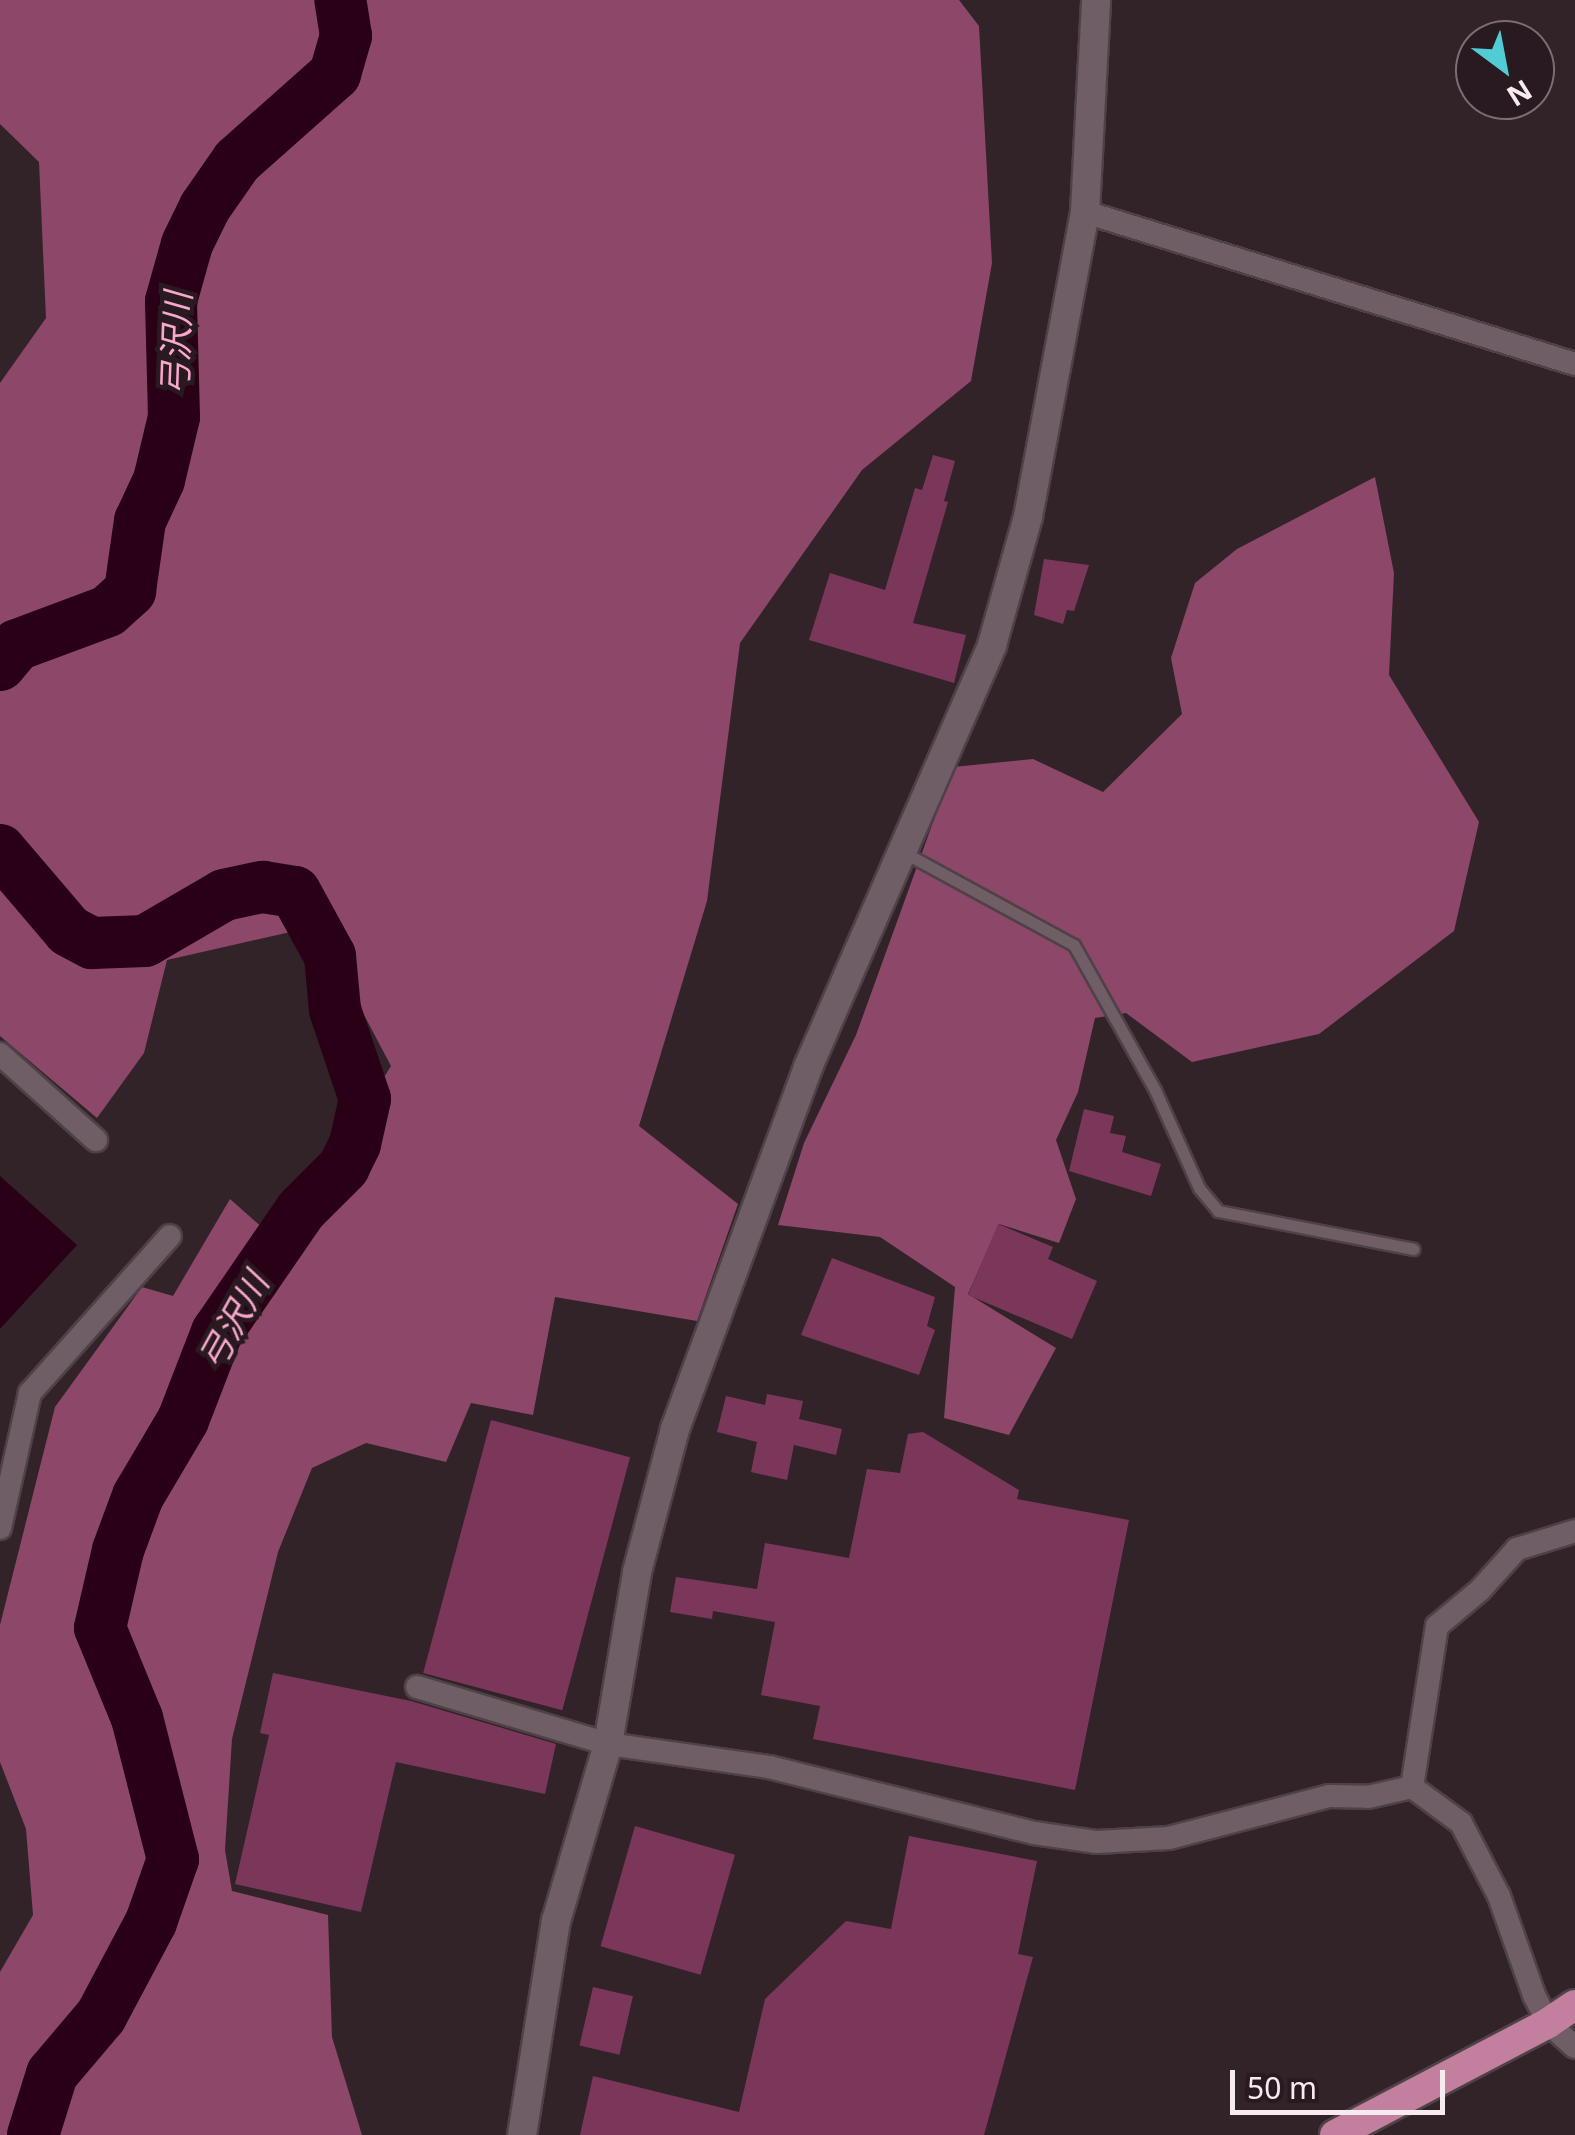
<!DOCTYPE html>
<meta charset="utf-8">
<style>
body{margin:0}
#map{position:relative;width:1575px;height:2135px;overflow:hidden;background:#322329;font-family:"Noto Sans","Noto Sans JP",sans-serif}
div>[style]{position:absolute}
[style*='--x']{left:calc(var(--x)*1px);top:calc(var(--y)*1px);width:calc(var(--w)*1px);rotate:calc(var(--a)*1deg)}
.forest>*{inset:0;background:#8d4769}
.water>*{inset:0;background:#290016}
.river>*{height:52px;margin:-26px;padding:0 26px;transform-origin:26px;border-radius:26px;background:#290016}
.building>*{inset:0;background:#7b3759;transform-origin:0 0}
.roads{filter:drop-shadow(2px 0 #4e4247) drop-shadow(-2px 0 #4e4247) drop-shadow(0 2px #4e4247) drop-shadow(0 -2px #4e4247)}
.service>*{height:11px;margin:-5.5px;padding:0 5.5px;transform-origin:5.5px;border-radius:5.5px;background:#6f5e65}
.minor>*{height:22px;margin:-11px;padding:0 11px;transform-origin:11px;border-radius:11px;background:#6f5e65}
.tertiary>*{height:28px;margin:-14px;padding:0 14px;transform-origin:14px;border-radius:14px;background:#6f5e65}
.trunk>*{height:30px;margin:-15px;padding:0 15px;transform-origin:15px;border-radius:15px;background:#c37f9e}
span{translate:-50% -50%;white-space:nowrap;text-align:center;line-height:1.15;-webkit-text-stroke:9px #281a20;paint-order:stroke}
.water-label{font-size:35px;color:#f9a7cc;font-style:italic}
.north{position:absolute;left:1455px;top:20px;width:100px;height:100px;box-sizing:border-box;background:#281a20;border:2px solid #7a6e73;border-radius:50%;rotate:148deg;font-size:28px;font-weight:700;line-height:40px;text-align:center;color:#f6ecf0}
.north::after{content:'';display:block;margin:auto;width:35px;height:45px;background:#51ccd4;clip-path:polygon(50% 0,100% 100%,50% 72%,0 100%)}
.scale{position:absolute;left:1230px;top:2070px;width:215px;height:45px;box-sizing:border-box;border:5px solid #f6ecf0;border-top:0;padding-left:12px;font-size:30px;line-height:35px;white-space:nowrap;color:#f6ecf0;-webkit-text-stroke:8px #281a20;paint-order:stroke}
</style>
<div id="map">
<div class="forest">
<i style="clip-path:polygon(0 0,959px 0,979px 26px,992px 263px,971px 381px,862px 470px,740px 643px,707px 901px,639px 1126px,738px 1204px,697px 1321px,555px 1297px,533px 1415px,471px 1403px,446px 1462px,366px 1443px,312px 1468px,278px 1552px,232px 1739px,225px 1850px,232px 1891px,328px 1915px,332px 2037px,362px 2135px,0 2135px,0 1972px,33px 1915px,26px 1829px,0 1762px,0 1625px,55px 1407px,142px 1287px,173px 1296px,230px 1199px,281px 1244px,391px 1066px,317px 926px,167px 960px,144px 1053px,97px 1118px,0 1036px,0 383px,46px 318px,39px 162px,0 124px)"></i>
<i style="clip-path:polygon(1375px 477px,1394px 573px,1389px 675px,1479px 822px,1454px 931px,1319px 1034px,1192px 1062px,1126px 1013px,1095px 1018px,1078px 1092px,1056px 1140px,1076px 1199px,1059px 1243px,999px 1224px,968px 1294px,1056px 1348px,1009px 1435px,944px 1418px,955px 1287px,880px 1237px,778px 1225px,804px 1143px,856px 1035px,953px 767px,1033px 759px,1103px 792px,1182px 714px,1171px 658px,1195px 583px,1237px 549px)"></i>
</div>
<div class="water">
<i style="clip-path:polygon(0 1176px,77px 1245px,0 1329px)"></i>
</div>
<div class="river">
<i style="--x:0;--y:665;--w:26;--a:-50"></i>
<i style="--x:17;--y:645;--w:97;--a:-20.5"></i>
<i style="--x:108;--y:611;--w:30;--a:-42"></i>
<i style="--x:130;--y:591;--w:71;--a:-81.9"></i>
<i style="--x:140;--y:521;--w:45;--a:-65.1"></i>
<i style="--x:159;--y:480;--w:65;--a:-76.6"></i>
<i style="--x:174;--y:417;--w:116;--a:-91.5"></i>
<i style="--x:171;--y:301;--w:59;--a:-74.3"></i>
<i style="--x:187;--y:244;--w:41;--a:-64.1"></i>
<i style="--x:205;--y:207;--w:56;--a:-55.2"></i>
<i style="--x:237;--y:161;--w:131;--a:-41.6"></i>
<i style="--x:335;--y:74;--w:40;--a:-74"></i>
<i style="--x:346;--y:36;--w:36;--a:-99"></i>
<i style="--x:0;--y:850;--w:106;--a:49.6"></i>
<i style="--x:69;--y:931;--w:26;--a:28"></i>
<i style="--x:92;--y:943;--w:53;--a:-2.2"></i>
<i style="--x:145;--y:941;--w:91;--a:-30.2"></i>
<i style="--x:224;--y:895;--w:40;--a:-12"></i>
<i style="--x:263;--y:887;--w:32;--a:9"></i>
<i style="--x:295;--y:892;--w:73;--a:61.3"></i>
<i style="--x:330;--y:956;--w:54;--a:84.7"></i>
<i style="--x:335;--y:1010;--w:94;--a:71.4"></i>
<i style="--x:365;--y:1099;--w:46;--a:102.5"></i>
<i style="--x:355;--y:1144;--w:25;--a:116"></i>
<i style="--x:344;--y:1167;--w:61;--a:135"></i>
<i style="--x:301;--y:1210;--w:148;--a:124.5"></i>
<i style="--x:217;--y:1332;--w:94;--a:111.1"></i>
<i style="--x:183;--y:1420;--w:88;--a:120.6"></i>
<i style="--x:138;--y:1496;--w:58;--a:110.3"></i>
<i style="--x:118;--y:1550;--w:80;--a:103"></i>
<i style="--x:100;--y:1628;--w:97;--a:67.7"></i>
<i style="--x:137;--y:1718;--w:146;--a:75.7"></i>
<i style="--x:173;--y:1859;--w:67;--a:109.2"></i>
<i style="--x:151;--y:1922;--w:106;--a:118"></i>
<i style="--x:101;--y:2016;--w:76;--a:130.2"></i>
<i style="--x:52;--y:2074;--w:64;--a:107.3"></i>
</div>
<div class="building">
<i style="clip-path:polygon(933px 455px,955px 461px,944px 501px,948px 502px,913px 623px,966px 635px,954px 683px,809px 640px,830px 573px,885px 590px,915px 488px,922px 490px)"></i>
<i style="clip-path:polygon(1044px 559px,1089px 565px,1074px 611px,1067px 610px,1063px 624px,1034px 615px)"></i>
<i style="clip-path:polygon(1084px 1109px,1114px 1116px,1110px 1133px,1126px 1136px,1122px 1152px,1161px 1164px,1151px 1196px,1069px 1171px)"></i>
<i style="clip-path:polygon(998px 1224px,1053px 1247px,1048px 1259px,1097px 1281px,1072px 1339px,968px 1295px)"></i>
<i style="clip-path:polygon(832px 1258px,935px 1297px,927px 1326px,935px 1330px,919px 1375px,801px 1335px)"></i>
<i style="clip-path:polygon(767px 1394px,803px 1401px,799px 1419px,842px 1429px,836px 1455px,794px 1445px,787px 1480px,751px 1472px,757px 1442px,717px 1432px,726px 1396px,765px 1405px)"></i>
<i style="left:491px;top:1420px;width:144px;height:262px;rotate:15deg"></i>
<i style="clip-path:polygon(923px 1432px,1019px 1490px,1017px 1499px,1129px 1520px,1075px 1790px,813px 1739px,820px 1706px,761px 1695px,775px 1622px,713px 1611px,712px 1619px,670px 1612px,676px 1577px,757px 1589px,765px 1543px,849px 1558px,867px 1469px,900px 1473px,908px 1434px)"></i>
<i style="clip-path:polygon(273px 1673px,411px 1701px,556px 1744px,545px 1794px,396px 1762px,361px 1912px,235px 1884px,269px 1735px,260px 1733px)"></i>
<i style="left:635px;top:1826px;width:104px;height:125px;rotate:16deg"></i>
<i style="clip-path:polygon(909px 1836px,1037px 1861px,1018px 1954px,1033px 1957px,984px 2135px,580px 2135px,593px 2076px,739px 2112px,765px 1999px,846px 1921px,891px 1929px)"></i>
<i style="left:593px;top:1987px;width:41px;height:60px;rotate:13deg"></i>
</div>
<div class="roads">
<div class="service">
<i style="--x:905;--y:853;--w:192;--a:28.6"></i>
<i style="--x:1074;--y:945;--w:166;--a:60.8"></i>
<i style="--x:1155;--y:1090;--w:107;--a:65.8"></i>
<i style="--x:1199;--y:1188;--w:30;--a:50"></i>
<i style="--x:1218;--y:1211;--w:199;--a:11"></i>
</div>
<div class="minor">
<i style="--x:1085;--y:212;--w:513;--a:17.23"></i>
<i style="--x:0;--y:1054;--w:129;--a:41.9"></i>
<i style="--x:0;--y:1528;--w:138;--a:-77.5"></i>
<i style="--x:30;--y:1393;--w:210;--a:-48.3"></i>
<i style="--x:417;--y:1687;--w:199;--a:16.6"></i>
<i style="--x:608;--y:1744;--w:163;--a:8.1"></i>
<i style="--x:769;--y:1767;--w:273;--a:14"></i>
<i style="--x:1034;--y:1833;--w:64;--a:8.1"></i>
<i style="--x:1097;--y:1842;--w:72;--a:-3.2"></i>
<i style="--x:1169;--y:1838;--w:165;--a:-14.7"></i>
<i style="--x:1329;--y:1796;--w:39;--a:1"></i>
<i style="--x:1368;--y:1797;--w:45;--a:-12.8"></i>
<i style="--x:1412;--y:1787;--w:61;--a:36.3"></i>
<i style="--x:1461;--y:1823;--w:82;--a:62.5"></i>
<i style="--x:1499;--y:1896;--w:105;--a:70.5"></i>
<i style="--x:1534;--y:1995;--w:31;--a:63"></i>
<i style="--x:1548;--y:2023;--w:36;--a:42"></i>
<i style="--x:1412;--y:1787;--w:163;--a:-81.2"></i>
<i style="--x:1437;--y:1626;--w:56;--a:-39.9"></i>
<i style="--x:1480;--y:1590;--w:55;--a:-47.9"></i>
<i style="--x:1517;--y:1549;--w:61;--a:-17.2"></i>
</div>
<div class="tertiary">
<i style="--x:522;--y:2135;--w:217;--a:-81"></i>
<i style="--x:556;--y:1921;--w:184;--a:-73.6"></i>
<i style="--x:608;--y:1744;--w:174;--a:-80.4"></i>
<i style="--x:637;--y:1572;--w:148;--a:-75.1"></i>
<i style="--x:675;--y:1429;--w:386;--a:-69.8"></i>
<i style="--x:808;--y:1067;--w:460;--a:-66.4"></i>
<i style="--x:992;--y:645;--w:133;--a:-74.3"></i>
<i style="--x:1028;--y:517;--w:310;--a:-79.4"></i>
<i style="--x:1085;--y:212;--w:212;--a:-87"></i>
</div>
<div class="trunk">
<i style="--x:1335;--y:2135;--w:241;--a:-27.7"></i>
<i style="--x:1548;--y:2023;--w:32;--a:-34"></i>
</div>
</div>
<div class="water-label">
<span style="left:176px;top:344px;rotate:-88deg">弓沢川</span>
<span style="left:233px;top:1321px;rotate:-61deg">弓沢川</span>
</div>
<div class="north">N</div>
<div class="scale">50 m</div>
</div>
